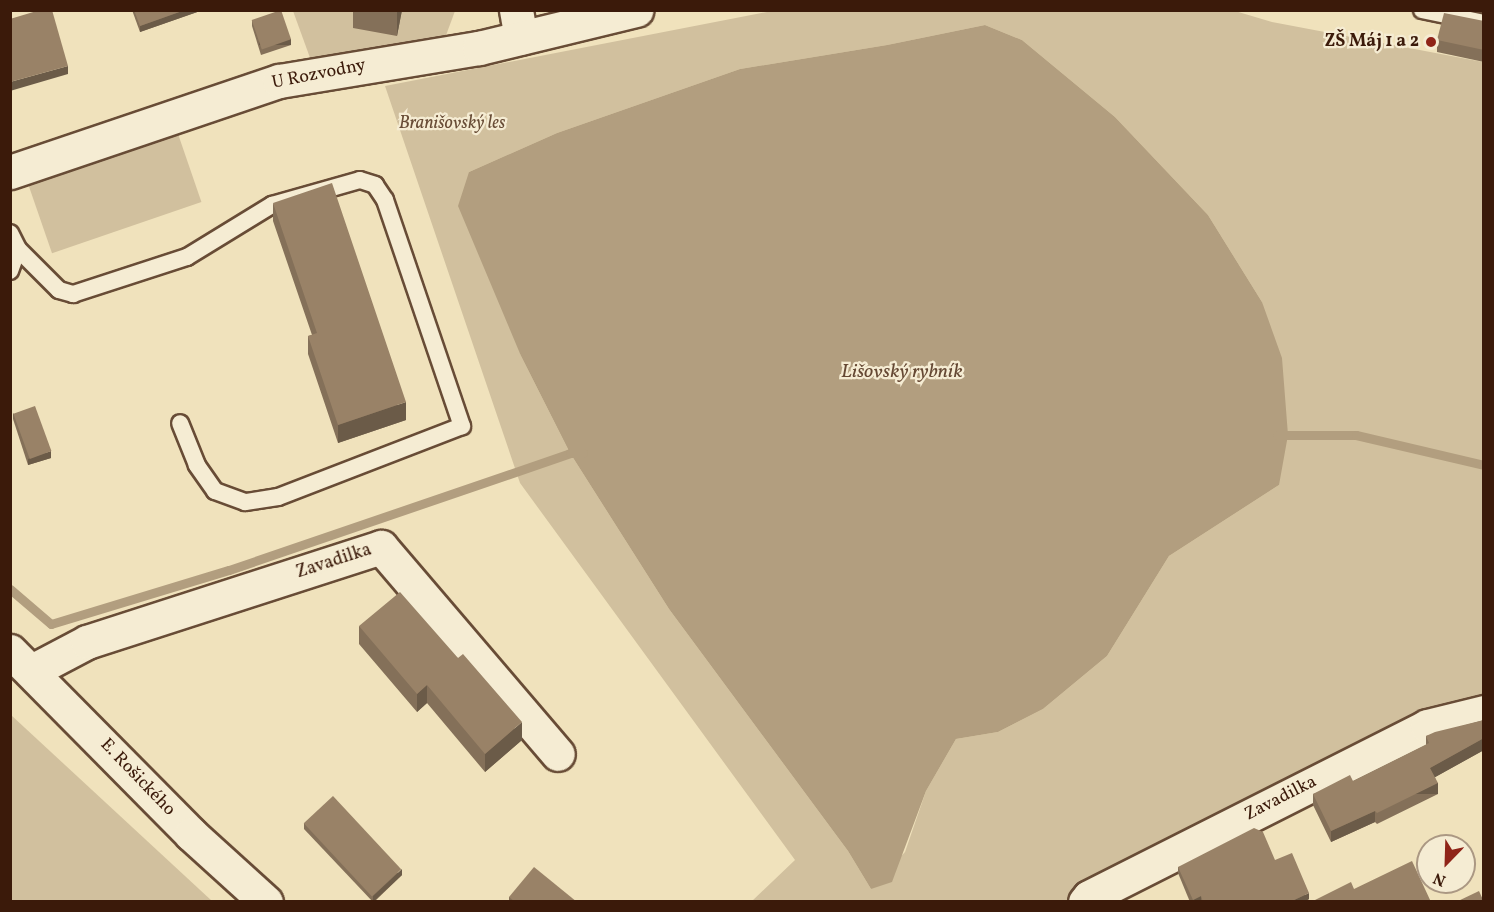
<!DOCTYPE html>
<meta charset="utf-8">
<style>
body{margin:0}
#map{position:relative;width:1494px;height:912px;overflow:hidden;background:#f0e2bc;font-family:Vollkorn,serif}
div>[style]{position:absolute}
[style*='--x']{left:calc(var(--x)*1px);top:calc(var(--y)*1px);width:calc(var(--w)*1px);rotate:calc(var(--a)*1deg)}
.green>*{inset:0;background:#d1c09e;transform-origin:0 0}
.water>*{inset:0;background:#b29e7f}
.stream>*{height:9px;margin:-4.5px;padding:0 4.5px;transform-origin:4.5px;border-radius:4.5px;background:#b29e7f}
.roads{filter:drop-shadow(2px 0 #684c36) drop-shadow(-2px 0 #684c36) drop-shadow(0 2px #684c36) drop-shadow(0 -2px #684c36)}
.service>*{height:16px;margin:-8px;padding:0 8px;transform-origin:8px;border-radius:8px;background:#f5ecd3}
.minor>*{height:33px;margin:-16.5px;padding:0 16.5px;transform-origin:16.5px;border-radius:16.5px;background:#f5ecd3}
.tertiary>*{height:33px;margin:-16.5px;padding:0 16.5px;transform-origin:16.5px;border-radius:16.5px;background:#f5ecd3}
.wall>*{inset:0;background:#847059}
.shaded-wall>*{inset:0;background:#6b5b48;transform-origin:0 0}
.building>*{inset:0;background:#998267;transform-origin:0 0}
.dots>*{width:16px;height:16px;translate:-50% -50%;box-sizing:border-box;border:3px solid #f5ecd3;border-radius:50%}
span{translate:-50% -50%;white-space:nowrap;text-align:center;line-height:1.15;-webkit-text-stroke:4.5px #f5ecd3;paint-order:stroke}
.poi-label{font-size:18px;color:#3b1a0a;font-weight:700}
.right{translate:-100% -50%;text-align:right}
.street-label{font-size:18px;color:#3b1a0a}
.park-label{font-size:18px;color:#684c36;font-style:italic}
.water-label{font-size:20px;color:#654833;font-style:italic}
.frame{position:absolute;inset:0;border:12px solid #3b1a0a;pointer-events:none}
.north{position:absolute;left:1416px;top:834px;width:60px;height:60px;box-sizing:border-box;background:#f5ecd3;border:2px solid #ab9883;border-radius:50%;rotate:203deg;font-size:16px;font-weight:700;line-height:24px;text-align:center;color:#3b1a0a}
.north::after{content:'';display:block;margin:auto;width:21px;height:27px;background:#8f2418;clip-path:polygon(50% 0,100% 100%,50% 72%,0 100%)}
</style>
<div id="map">
<div class="green">
<i style="clip-path:polygon(evenodd,777px 10px,1235px 11px,1272px 22px,1483px 62px,1483px 697px,1080px 901px,752px 901px,795px 860px,520px 483px,385px 86px,777px 10px,985px 25px,1022px 40px,1115px 117px,1208px 215px,1262px 302px,1279px 485px,1169px 556px,1107px 656px,1043px 709px,998px 732px,956px 739px,926px 791px,905px 852px,871px 889px,848px 851px,669px 609px,570px 453px,521px 356px,469px 172px,557px 133px,740px 69px,887px 45px,985px 25px)"></i>
<i style="clip-path:polygon(293px 11px,455px 11px,445px 38px,313px 66px)"></i>
<i style="left:177px;top:131px;width:75px;height:158px;rotate:71deg"></i>
<i style="clip-path:polygon(11px 715px,212px 901px,11px 901px)"></i>
</div>
<div class="water">
<i style="clip-path:polygon(985px 25px,1022px 40px,1115px 117px,1208px 215px,1262px 302px,1282px 358px,1288px 435px,1279px 485px,1169px 556px,1107px 656px,1043px 709px,998px 732px,956px 739px,926px 791px,892px 882px,871px 889px,848px 851px,669px 609px,570px 453px,521px 356px,458px 206px,469px 172px,557px 133px,740px 69px,887px 45px)"></i>
</div>
<div class="stream">
<i style="--x:1277;--y:435;--w:79;--a:0"></i>
<i style="--x:1356;--y:435;--w:131;--a:13.2"></i>
<i style="--x:10;--y:589;--w:54;--a:40.5"></i>
<i style="--x:51;--y:624;--w:186;--a:-16.9"></i>
<i style="--x:229;--y:570;--w:361;--a:-18.9"></i>
<i style="--x:570;--y:453;--w:13;--a:0"></i>
</div>
<div class="roads">
<div class="service">
<i style="--x:1422;--y:10;--w:63;--a:11.8"></i>
<i style="--x:10;--y:233;--w:18;--a:63"></i>
<i style="--x:18;--y:249;--w:58;--a:45"></i>
<i style="--x:59;--y:290;--w:15;--a:16"></i>
<i style="--x:73;--y:294;--w:120;--a:-18"></i>
<i style="--x:187;--y:257;--w:100;--a:-31.5"></i>
<i style="--x:272;--y:205;--w:91;--a:-15.9"></i>
<i style="--x:360;--y:180;--w:16;--a:18"></i>
<i style="--x:375;--y:185;--w:18;--a:56"></i>
<i style="--x:385;--y:200;--w:239;--a:71.2"></i>
<i style="--x:462;--y:426;--w:197;--a:158.9"></i>
<i style="--x:278;--y:497;--w:33;--a:171"></i>
<i style="--x:245;--y:502;--w:32;--a:-160"></i>
<i style="--x:215;--y:491;--w:32;--a:-125"></i>
<i style="--x:197;--y:465;--w:45;--a:-112"></i>
<i style="--x:10;--y:271;--w:23;--a:-70"></i>
</div>
<div class="minor">
<i style="--x:516;--y:10;--w:28;--a:80"></i>
<i style="--x:10;--y:172;--w:284;--a:-18.7"></i>
<i style="--x:279;--y:81;--w:203;--a:-9.4"></i>
<i style="--x:479;--y:48;--w:162;--a:-13.6"></i>
<i style="--x:32;--y:671;--w:62;--a:-27.8"></i>
<i style="--x:87;--y:642;--w:309;--a:-17.9"></i>
<i style="--x:381;--y:547;--w:272;--a:49.5"></i>
<i style="--x:1085;--y:902;--w:6;--a:-51"></i>
<i style="--x:1089;--y:897;--w:379;--a:-26.8"></i>
<i style="--x:1427;--y:726;--w:59;--a:-13.8"></i>
</div>
<div class="tertiary">
<i style="--x:10;--y:651;--w:257;--a:45.3"></i>
<i style="--x:191;--y:834;--w:101;--a:42.2"></i>
</div>
</div>
<div class="wall">
<i style="clip-path:polygon(132px 10px,203px 10px,140px 32px)"></i>
<i style="clip-path:polygon(351px 10px,402px 10px,397px 36px,353px 28px,353px 11px)"></i>
<i style="clip-path:polygon(252px 20px,291px 45px,261px 55px,252px 26px)"></i>
<i style="clip-path:polygon(1484px 21px,1484px 62px,1437px 52px,1437px 40px)"></i>
<i style="clip-path:polygon(273px 203px,406px 420px,338px 443px,308px 354px,308px 336px,312px 335px,273px 221px)"></i>
<i style="clip-path:polygon(13px 413px,51px 458px,28px 465px,13px 419px)"></i>
<i style="clip-path:polygon(359px 626px,458px 658px,522px 740px,485px 772px,427px 703px,417px 712px,359px 644px)"></i>
<i style="clip-path:polygon(1484px 720px,1484px 750px,1435px 777px,1438px 794px,1377px 824px,1375px 822px,1331px 842px,1313px 805px,1313px 794px,1353px 781px,1426px 745px,1426px 736px)"></i>
<i style="clip-path:polygon(304px 823px,402px 875px,374px 902px,373px 902px,304px 829px)"></i>
<i style="clip-path:polygon(1275px 860px,1309px 899px,1304px 902px,1190px 902px,1178px 873px,1178px 867px)"></i>
<i style="clip-path:polygon(509px 897px,577px 902px,509px 902px)"></i>
</div>
<div class="shaded-wall">
<i style="clip-path:polygon(185px 10px,203px 10px,140px 32px,140px 26px)"></i>
<i style="clip-path:polygon(397px 10px,402px 10px,397px 36px)"></i>
<i style="left:291px;top:39px;width:6px;height:32px;rotate:90deg"></i>
<i style="clip-path:polygon(68px 66px,68px 74px,10px 91px,10px 82px)"></i>
<i style="clip-path:polygon(406px 402px,406px 420px,338px 443px,338px 425px)"></i>
<i style="clip-path:polygon(51px 451px,51px 458px,28px 465px,28px 459px)"></i>
<i style="clip-path:polygon(427px 685px,427px 703px,417px 712px,417px 694px)"></i>
<i style="clip-path:polygon(522px 722px,522px 740px,485px 772px,485px 754px)"></i>
<i style="clip-path:polygon(1484px 738px,1484px 750px,1430px 780px,1430px 768px)"></i>
<i style="left:1438px;top:783px;width:11px;height:68px;rotate:90deg"></i>
<i style="clip-path:polygon(1375px 811px,1375px 822px,1331px 842px,1331px 831px)"></i>
<i style="clip-path:polygon(402px 869px,402px 875px,373px 902px,373px 896px)"></i>
<i style="clip-path:polygon(1309px 893px,1309px 899px,1304px 902px,1290px 902px)"></i>
<i style="clip-path:polygon(1201px 896px,1201px 902px,1193px 902px,1193px 900px)"></i>
</div>
<div class="building">
<i style="clip-path:polygon(40px 10px,52px 10px,68px 66px,10px 82px,10px 19px)"></i>
<i style="clip-path:polygon(134px 10px,185px 10px,140px 26px)"></i>
<i style="left:281px;top:10px;width:31px;height:31px;rotate:71deg"></i>
<i style="clip-path:polygon(1444px 13px,1484px 21px,1484px 50px,1437px 40px)"></i>
<i style="clip-path:polygon(332px 183px,406px 402px,338px 425px,308px 336px,317px 333px,273px 203px)"></i>
<i style="left:35px;top:406px;width:48px;height:23px;rotate:70deg"></i>
<i style="clip-path:polygon(400px 592px,458px 658px,463px 654px,522px 722px,485px 754px,427px 685px,417px 694px,359px 626px)"></i>
<i style="clip-path:polygon(1484px 720px,1484px 738px,1430px 768px,1438px 783px,1377px 813px,1375px 811px,1331px 831px,1313px 794px,1350px 775px,1353px 781px,1429px 743px,1426px 736px,1435px 732px)"></i>
<i style="left:333px;top:796px;width:100px;height:40px;rotate:47deg"></i>
<i style="clip-path:polygon(1254px 828px,1263px 832px,1275px 860px,1292px 853px,1309px 893px,1290px 902px,1203px 902px,1201px 896px,1193px 900px,1178px 867px)"></i>
<i style="clip-path:polygon(1412px 861px,1431px 902px,1311px 902px,1351px 882px,1354px 889px)"></i>
<i style="clip-path:polygon(534px 867px,577px 902px,515px 902px,509px 897px)"></i>
<i style="clip-path:polygon(1479px 891px,1484px 902px,1456px 902px)"></i>
</div>
<div class="dots">
<i style="left:1431px;top:42px;background:#8f2418"></i>
</div>
<div class="poi-label">
<span class="right" style="left:1419px;top:42px">ZŠ Máj 1 a 2</span>
</div>
<div class="street-label">
<span style="left:319px;top:75px;rotate:-11deg">U Rozvodny</span>
<span style="left:334px;top:562px;rotate:-18deg">Zavadilka</span>
<span style="left:137px;top:778px;rotate:46deg">E. Rošického</span>
<span style="left:1281px;top:799px;rotate:-27deg">Zavadilka</span>
</div>
<div class="park-label">
<span style="left:452px;top:124px">Branišovský les</span>
</div>
<div class="water-label">
<span style="left:902px;top:372px">Lišovský rybník</span>
</div>
<div class="frame"></div>
<div class="north">N</div>
</div>
